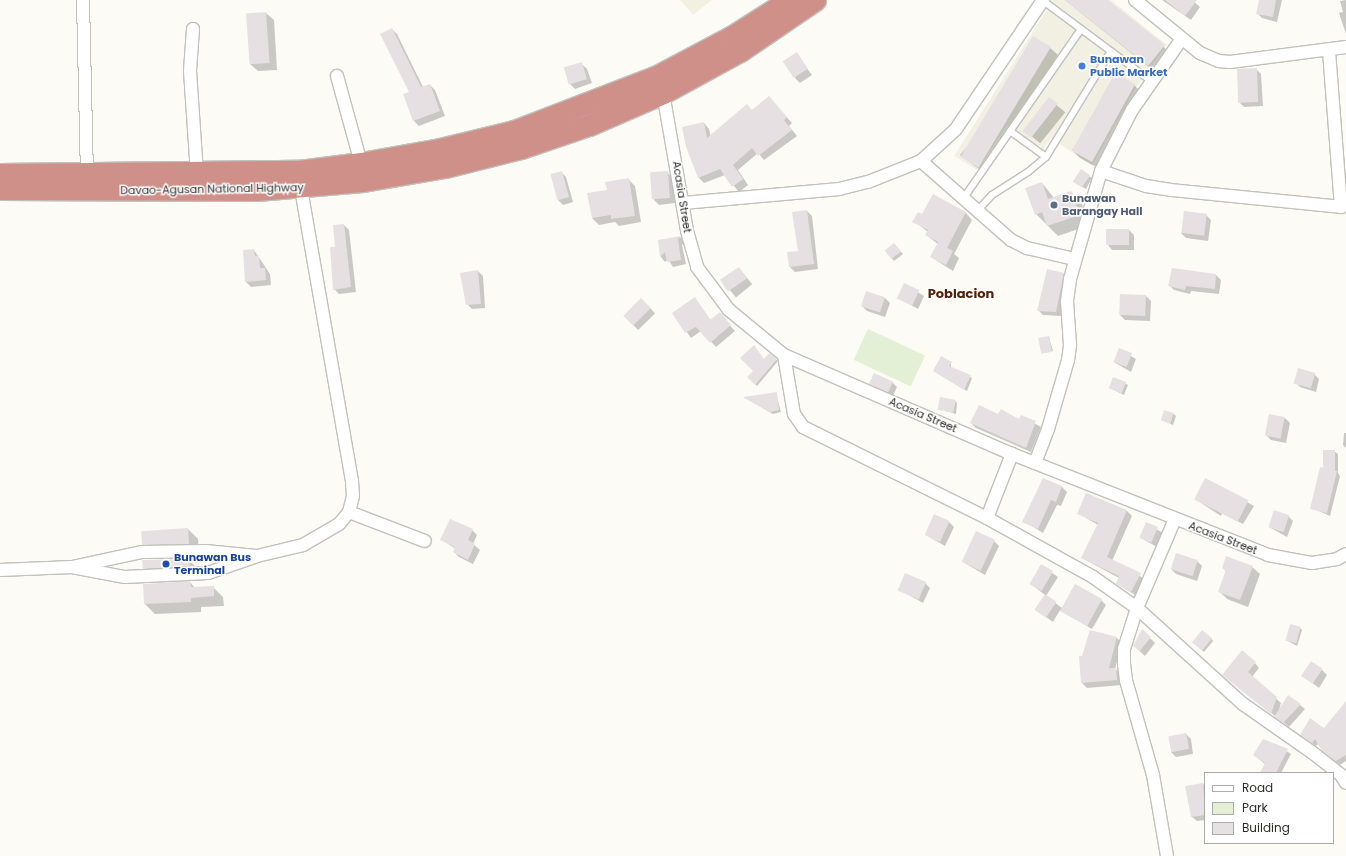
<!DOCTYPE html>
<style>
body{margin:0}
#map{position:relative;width:1346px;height:856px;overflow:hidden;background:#fcfbf6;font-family:Poppins,sans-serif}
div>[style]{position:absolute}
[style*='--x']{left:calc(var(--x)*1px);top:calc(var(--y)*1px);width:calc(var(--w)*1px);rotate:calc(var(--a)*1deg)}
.built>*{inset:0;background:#f2f0e3}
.green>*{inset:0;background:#e3f0d6;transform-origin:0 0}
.shadow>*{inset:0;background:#0003;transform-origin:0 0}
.building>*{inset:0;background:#e6e0e3;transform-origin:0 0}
.roads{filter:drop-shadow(1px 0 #c2c1bc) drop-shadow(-1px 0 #c2c1bc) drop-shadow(0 1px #c2c1bc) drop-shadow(0 -1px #c2c1bc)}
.service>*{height:6px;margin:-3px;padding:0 3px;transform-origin:3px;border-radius:3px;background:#fff}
.minor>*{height:12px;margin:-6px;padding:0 6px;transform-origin:6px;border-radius:6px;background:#fff}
.trunk>*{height:21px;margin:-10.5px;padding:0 10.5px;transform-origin:10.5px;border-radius:10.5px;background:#d0908a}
.dots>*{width:11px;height:11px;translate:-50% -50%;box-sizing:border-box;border:2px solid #fff;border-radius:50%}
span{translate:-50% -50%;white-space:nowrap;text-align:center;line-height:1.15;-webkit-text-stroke:3px #fff;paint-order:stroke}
.shop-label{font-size:11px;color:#366cbe;font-weight:700}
.left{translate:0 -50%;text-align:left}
.street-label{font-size:11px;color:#2c2c2a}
.service-label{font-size:11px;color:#4e5e75;font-weight:700}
.transit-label{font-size:11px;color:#164399;font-weight:700}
.quarter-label{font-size:13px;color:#52210b;font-weight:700}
.legend{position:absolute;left:1204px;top:772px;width:130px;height:72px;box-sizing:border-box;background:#fff;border:1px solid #ababaa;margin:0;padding:5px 7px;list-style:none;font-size:12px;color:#2c2c2a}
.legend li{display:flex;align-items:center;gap:8px;height:20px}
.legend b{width:20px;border:1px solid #ababaa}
</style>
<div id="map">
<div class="built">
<i style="clip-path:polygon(680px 0,712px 0,693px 15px)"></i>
<i style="clip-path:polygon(1053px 0,1111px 0,1167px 45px,1137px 86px,1092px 166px,1051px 138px,1043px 149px,1007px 125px,977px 170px,954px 156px)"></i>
</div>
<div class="green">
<i style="left:868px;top:329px;width:63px;height:34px;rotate:25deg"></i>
</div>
<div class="shadow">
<i style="clip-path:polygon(1065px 0,1106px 0,1172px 54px,1156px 73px)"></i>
<i style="clip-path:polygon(1162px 0,1192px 0,1200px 7px,1191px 20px)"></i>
<i style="clip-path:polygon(1260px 0,1282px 0,1277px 22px,1262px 18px,1257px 13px)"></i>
<i style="clip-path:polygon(1346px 0,1346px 34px,1339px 13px,1343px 12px,1340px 1px)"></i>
<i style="clip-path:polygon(266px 13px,274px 20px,277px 70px,258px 71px,250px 64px)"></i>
<i style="clip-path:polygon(392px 29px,397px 34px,423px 87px,430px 85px,435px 90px,445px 116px,419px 126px,414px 121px,404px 95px,410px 92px)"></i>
<i style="clip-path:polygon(1050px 48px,1058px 55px,984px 173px,960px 155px)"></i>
<i style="clip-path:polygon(796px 54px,812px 75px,800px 83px,795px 78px)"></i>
<i style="clip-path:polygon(582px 64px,587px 69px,592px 83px,575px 89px,570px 84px,566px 69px)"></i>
<i style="clip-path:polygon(1256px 69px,1261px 74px,1263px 106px,1244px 107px,1239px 102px)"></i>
<i style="clip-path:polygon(1134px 85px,1142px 93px,1098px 168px,1080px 158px,1072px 150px)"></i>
<i style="left:1049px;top:99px;width:21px;height:40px;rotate:39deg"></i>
<i style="clip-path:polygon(774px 103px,792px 123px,789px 126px,797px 136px,764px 160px,758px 153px,738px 170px,748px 185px,739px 192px,725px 175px,704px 183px,699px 178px,687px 147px,704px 123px,709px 129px,711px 137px,753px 111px)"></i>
<i style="clip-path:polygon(1081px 171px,1092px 178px,1086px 189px,1077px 184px)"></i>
<i style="clip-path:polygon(561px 172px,566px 177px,573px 202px,563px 205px,558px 200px,552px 175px)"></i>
<i style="clip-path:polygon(667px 172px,672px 177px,675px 203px,659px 205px,654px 200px)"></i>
<i style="clip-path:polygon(628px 179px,635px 186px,641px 222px,619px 226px,615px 222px,599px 225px,592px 218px,608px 190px)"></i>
<i style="clip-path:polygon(1042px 183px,1054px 198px,1071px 192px,1081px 202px,1090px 225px,1058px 236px,1036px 214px)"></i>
<i style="clip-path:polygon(933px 195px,966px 213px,972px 220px,954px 254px,959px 258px,953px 271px,931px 257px,938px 244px,926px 235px,928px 232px,914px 221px,922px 216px)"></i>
<i style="clip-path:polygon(807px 211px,812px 216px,818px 269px,795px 272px,790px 267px,799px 252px)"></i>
<i style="clip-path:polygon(1206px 215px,1211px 220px,1208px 241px,1186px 238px,1181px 233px)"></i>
<i style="clip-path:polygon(344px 225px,349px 230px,356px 292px,339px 294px,334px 289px,336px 248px)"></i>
<i style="clip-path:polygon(1129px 230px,1134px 235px,1134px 250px,1112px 250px,1108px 245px)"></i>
<i style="clip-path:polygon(680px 237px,685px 242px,682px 245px,686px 264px,673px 267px,668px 259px,665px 262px,661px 257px,659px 241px)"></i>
<i style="clip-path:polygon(896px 246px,903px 254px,894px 261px,886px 251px)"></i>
<i style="clip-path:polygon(254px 250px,270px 274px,271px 285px,251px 287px,246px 282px)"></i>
<i style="left:739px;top:268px;width:21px;height:21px;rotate:51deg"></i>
<i style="clip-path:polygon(478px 271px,483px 276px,485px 308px,472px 309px,467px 304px)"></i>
<i style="clip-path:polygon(1063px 274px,1068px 279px,1061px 316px,1043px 315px,1038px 310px)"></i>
<i style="clip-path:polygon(1216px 275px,1221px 280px,1219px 294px,1191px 291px,1190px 294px,1174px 290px,1169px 285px)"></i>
<i style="clip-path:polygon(905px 284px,924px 296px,918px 309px,898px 298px)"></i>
<i style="clip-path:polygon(1121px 295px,1146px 296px,1151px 301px,1150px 321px,1125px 320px,1120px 315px)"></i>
<i style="clip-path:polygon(695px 298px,711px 321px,724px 319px,735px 331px,716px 347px,701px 331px,691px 338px,673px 313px)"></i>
<i style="clip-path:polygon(885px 298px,890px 303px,885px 317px,867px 311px,862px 306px)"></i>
<i style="left:641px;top:299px;width:20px;height:24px;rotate:45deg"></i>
<i style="clip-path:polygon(1049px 337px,1053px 351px,1042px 353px)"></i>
<i style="clip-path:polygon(1119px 349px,1136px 359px,1131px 372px,1114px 362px)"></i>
<i style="clip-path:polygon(776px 359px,778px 361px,757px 386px,748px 377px,764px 360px)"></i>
<i style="clip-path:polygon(951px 363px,951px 368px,972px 378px,967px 391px,934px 371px)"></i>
<i style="clip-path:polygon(1314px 374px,1319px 379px,1316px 392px,1300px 387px,1295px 382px)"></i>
<i style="clip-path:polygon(1113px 378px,1128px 385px,1124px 395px,1110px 388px)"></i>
<i style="clip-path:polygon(892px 382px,897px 387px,893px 396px,870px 383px)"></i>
<i style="clip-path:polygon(776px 394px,781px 412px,773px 414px,745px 398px)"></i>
<i style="clip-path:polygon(955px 401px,957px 403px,956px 414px,939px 409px)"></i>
<i style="clip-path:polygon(1174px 414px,1176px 416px,1173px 425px,1162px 420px)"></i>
<i style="clip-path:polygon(998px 416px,1019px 420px,1021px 416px,1041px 427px,1031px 452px,976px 428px,971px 423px)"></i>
<i style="clip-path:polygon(1285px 418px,1290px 423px,1286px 443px,1271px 440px,1266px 435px)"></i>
<i style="clip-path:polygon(1344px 433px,1346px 433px,1346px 448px,1343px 445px)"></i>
<i style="clip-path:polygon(1334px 451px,1338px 454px,1338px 473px,1340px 476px,1330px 516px,1312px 508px,1324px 469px)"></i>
<i style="clip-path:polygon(1206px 479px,1254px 506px,1243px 524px,1222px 513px,1221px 516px,1195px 499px)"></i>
<i style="clip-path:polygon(1044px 480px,1062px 487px,1067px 492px,1061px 506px,1057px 505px,1043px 533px,1024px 521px)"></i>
<i style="clip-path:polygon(1086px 494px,1127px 511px,1132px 516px,1112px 561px,1145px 579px,1137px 596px,1117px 584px,1119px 578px,1082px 558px,1098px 525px,1078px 513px)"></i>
<i style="clip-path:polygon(1288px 516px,1293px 521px,1287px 537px,1269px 527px)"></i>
<i style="clip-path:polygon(949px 522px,954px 527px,945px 546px,926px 535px)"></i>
<i style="clip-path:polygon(1146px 523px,1163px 533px,1157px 547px,1141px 538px)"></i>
<i style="clip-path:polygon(188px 529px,198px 539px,199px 554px,153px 554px,143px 544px)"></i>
<i style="clip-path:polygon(472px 530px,477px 535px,473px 544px,480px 550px,473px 564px,459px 557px,454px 552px,456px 549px,442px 540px)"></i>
<i style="clip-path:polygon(994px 541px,999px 546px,985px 575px,963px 562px)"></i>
<i style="clip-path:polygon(189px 560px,199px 570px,154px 578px,144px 568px)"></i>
<i style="clip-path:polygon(1197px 561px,1202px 566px,1197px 581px,1176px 574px,1171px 569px)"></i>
<i style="clip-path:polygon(1042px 566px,1058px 577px,1046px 596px,1062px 608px,1101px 600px,1106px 605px,1092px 629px,1060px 610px,1053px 622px,1036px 610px,1045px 595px,1031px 584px)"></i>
<i style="clip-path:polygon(1252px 567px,1260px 574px,1248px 607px,1227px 599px,1219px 591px,1226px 571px,1223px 568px)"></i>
<i style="clip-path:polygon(190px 582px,195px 588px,213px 587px,223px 597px,224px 606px,201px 607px,201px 612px,155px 614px,145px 604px)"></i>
<i style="clip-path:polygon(925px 583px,930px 588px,923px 603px,898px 589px)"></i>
<i style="clip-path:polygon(1300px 628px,1302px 630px,1297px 646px,1286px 640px)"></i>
<i style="clip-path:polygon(1090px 631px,1117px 638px,1122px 643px,1115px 669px,1121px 674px,1122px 685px,1087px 688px,1082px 683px,1083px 657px)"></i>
<i style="clip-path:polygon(1150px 638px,1155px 643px,1145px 656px,1134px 646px)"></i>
<i style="clip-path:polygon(1211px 638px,1213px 641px,1204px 652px,1195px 644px)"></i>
<i style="clip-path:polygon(1255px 663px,1259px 668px,1252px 677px,1281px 703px,1279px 710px,1300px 705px,1305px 709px,1289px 727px,1228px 679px)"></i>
<i style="clip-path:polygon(1322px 670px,1327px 675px,1319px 688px,1302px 675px)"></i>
<i style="clip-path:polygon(1346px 708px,1346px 761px,1340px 765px,1328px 755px,1319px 743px,1316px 746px,1301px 735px,1325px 729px)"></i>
<i style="clip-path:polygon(1186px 734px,1191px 739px,1193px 754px,1176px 757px,1171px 752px)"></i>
<i style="clip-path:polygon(1276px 744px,1291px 754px,1281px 773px,1261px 773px,1265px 764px,1254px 755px)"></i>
<i style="clip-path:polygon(1203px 784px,1205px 786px,1205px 820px,1197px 821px,1192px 817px,1187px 787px)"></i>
</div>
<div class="building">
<i style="clip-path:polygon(1065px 0,1108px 0,1165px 45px,1148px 66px)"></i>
<i style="clip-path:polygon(1165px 0,1197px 0,1185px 16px)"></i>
<i style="clip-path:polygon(1259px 0,1276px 0,1273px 17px,1256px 14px)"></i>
<i style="left:266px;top:12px;width:51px;height:20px;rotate:86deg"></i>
<i style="clip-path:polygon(392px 28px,421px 87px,430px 84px,440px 111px,413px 121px,403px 94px,409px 92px,380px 34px)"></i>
<i style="left:1033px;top:36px;width:21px;height:141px;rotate:31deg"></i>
<i style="left:797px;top:52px;width:20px;height:17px;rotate:57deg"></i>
<i style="left:582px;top:62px;width:18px;height:19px;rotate:74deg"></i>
<i style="left:1257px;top:68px;width:34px;height:20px;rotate:88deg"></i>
<i style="left:1115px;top:73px;width:23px;height:89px;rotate:29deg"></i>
<i style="clip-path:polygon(769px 96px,787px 117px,784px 120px,792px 130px,758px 156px,752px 148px,733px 165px,743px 179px,732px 187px,720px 169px,698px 178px,686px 147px,682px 127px,704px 122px,707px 138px,747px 104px,752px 110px)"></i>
<i style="left:1049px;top:97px;width:11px;height:43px;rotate:38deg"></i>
<i style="left:1081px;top:169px;width:11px;height:15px;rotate:34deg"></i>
<i style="left:562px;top:171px;width:27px;height:12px;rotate:75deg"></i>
<i style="left:668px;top:171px;width:27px;height:18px;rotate:86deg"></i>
<i style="clip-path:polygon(629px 178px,635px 216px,611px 219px,611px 215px,592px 218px,587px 193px,607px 190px,605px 182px)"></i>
<i style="clip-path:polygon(1042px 182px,1048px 199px,1071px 191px,1080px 215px,1047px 226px,1042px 212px,1035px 215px,1025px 188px)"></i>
<i style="clip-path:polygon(933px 194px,966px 212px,947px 248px,953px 251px,946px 265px,930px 257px,938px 242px,925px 235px,928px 230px,912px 222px,918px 212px,922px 214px)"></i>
<i style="clip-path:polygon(807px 210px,814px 264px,789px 267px,787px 252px,798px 251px,792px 212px)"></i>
<i style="left:1184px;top:211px;width:23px;height:22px;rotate:7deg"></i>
<i style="clip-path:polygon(344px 224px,351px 287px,333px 290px,330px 247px,335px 247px,333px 225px)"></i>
<i style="left:1106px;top:229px;width:23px;height:16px"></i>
<i style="clip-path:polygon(681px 236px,678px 239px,681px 260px,667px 262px,665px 252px,660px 257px,658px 240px)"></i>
<i style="left:894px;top:243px;width:11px;height:12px;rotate:52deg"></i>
<i style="clip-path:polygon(254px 249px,255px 256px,259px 255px,260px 268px,265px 268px,266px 280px,245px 282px,243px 250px)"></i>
<i style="left:739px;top:267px;width:14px;height:23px;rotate:56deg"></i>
<i style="clip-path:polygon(1172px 268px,1216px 274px,1215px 289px,1186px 286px,1185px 290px,1168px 286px)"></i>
<i style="clip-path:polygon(1047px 269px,1064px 273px,1056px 312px,1037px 311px)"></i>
<i style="clip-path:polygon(478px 270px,481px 304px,466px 305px,460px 273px)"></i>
<i style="left:904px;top:283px;width:17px;height:17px;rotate:25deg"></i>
<i style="left:866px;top:291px;width:20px;height:16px;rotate:18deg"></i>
<i style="left:1120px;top:294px;width:26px;height:21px;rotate:2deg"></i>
<i style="clip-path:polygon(695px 297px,710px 320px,720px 312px,731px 325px,710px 343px,696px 327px,685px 333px,672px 313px)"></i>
<i style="left:641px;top:298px;width:14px;height:25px;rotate:45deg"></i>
<i style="left:1049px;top:336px;width:16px;height:11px;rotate:79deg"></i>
<i style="clip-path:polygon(754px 345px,764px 359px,769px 353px,777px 359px,755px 385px,747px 377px,753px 371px,740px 358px)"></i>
<i style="left:1119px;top:348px;width:14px;height:15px;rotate:21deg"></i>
<i style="clip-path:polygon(941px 356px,952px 362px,949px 366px,971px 375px,964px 390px,933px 371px)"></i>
<i style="left:1298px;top:368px;width:18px;height:16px;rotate:16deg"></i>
<i style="left:874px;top:373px;width:21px;height:12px;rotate:25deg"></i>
<i style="left:1113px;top:377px;width:14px;height:12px;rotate:21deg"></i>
<i style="clip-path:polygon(777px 392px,779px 410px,770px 412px,743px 397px)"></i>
<i style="left:940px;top:397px;width:16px;height:13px;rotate:11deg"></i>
<i style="clip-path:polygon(979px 405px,998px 414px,1001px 409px,1019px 419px,1021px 415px,1036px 421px,1026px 448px,970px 423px)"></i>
<i style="left:1164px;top:410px;width:10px;height:11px;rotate:17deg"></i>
<i style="left:1269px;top:414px;width:16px;height:22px;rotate:11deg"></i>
<i style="clip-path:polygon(1323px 450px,1335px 450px,1335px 471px,1337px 471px,1327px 513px,1310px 509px,1320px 467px,1323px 468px)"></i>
<i style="clip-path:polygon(1043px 478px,1062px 486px,1056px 502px,1051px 500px,1038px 529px,1022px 522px)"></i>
<i style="left:1205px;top:478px;width:49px;height:24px;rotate:27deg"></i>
<i style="clip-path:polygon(1086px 493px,1127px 510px,1107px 557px,1141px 573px,1131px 592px,1116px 584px,1119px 576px,1081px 558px,1098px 523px,1077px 514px)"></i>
<i style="left:1274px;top:510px;width:16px;height:18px;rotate:18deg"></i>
<i style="left:934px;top:514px;width:17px;height:23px;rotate:24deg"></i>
<i style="clip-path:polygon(450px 519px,473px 529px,468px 540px,475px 544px,468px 560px,453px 552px,455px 547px,440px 540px)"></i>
<i style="left:1146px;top:522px;width:13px;height:17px;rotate:23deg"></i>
<i style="left:188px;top:528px;width:16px;height:47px;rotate:86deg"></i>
<i style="left:976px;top:531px;width:21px;height:34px;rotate:25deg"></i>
<i style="left:1176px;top:553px;width:23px;height:17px;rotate:18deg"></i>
<i style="clip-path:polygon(1226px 556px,1253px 566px,1240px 600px,1218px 592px,1226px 570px,1222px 568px)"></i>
<i style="clip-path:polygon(189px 559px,190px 566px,143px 569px,142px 560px)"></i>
<i style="left:1041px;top:564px;width:14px;height:23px;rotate:30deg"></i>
<i style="left:905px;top:573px;width:23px;height:19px;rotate:23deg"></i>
<i style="clip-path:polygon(190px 581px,191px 587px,214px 586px,214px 596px,191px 598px,191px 602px,144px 604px,143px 584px)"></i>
<i style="left:1075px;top:584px;width:31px;height:31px;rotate:29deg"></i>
<i style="left:1045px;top:594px;width:14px;height:19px;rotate:34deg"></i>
<i style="left:1290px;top:624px;width:11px;height:17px;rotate:15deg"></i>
<i style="clip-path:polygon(1142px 629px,1151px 637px,1140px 651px,1133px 646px)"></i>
<i style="clip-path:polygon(1090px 630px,1117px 637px,1109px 668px,1116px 668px,1117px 680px,1081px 683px,1079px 656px,1082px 656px)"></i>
<i style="left:1202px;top:630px;width:13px;height:16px;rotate:39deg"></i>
<i style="clip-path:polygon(1242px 650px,1256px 662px,1248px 672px,1277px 697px,1271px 714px,1222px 675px)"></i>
<i style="left:1311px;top:661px;width:14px;height:18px;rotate:34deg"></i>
<i style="clip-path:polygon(1288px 695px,1301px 704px,1283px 723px,1274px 717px)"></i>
<i style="clip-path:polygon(1346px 701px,1346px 755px,1336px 761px,1322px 751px,1315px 739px,1312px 743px,1300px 735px,1310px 718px,1324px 728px)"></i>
<i style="left:1186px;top:733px;width:16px;height:18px;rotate:79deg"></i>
<i style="clip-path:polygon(1263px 739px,1288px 749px,1276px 773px,1260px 773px,1265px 763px,1253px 755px)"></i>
<i style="clip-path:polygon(1203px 783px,1205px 815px,1191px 817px,1185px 786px)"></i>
</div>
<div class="roads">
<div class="service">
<i style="--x:1042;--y:0;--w:136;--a:36.6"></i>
<i style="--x:1010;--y:131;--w:44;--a:35.8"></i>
<i style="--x:963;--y:199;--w:207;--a:-55.2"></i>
<i style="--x:977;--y:211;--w:22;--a:-47"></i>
<i style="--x:992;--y:195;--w:43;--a:-32.6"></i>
<i style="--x:1028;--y:172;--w:23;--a:-40"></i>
<i style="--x:1046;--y:157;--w:124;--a:-58.5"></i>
</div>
<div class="minor">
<i style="--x:83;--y:0;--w:178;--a:88.7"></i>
<i style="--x:1135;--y:0;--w:84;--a:39.2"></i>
<i style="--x:1200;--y:53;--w:21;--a:23"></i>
<i style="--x:1219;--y:61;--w:11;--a:5"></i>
<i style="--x:1230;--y:62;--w:117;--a:-7.4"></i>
<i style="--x:193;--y:29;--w:42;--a:94.1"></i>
<i style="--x:190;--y:71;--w:102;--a:86.1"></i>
<i style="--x:337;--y:76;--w:90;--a:74.6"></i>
<i style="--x:663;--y:93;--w:140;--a:80.1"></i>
<i style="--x:687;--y:231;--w:37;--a:74"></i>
<i style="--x:697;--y:267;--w:54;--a:53.3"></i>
<i style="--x:729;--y:310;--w:71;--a:39.3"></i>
<i style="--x:784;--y:355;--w:249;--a:23.5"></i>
<i style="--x:1012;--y:454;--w:275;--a:21.5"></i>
<i style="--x:1268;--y:555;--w:45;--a:10.3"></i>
<i style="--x:1312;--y:563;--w:25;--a:-9"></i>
<i style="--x:1337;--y:559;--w:10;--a:-29"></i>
<i style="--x:921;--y:161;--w:120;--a:41.3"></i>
<i style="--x:1011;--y:240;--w:18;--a:27"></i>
<i style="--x:1027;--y:248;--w:48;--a:13.2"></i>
<i style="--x:1101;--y:171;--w:47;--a:18.4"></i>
<i style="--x:1146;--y:186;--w:25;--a:9"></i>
<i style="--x:1171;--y:190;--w:171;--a:5.7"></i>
<i style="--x:1341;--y:207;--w:157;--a:-94.4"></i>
<i style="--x:683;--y:203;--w:157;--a:-5.1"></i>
<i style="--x:839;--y:189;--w:30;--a:-14"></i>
<i style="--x:868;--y:182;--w:57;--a:-21.6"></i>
<i style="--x:921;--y:161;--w:47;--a:-42.4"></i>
<i style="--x:956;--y:129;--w:156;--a:-56"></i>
<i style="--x:784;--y:355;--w:60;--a:80.4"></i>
<i style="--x:794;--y:414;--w:16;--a:55"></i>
<i style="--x:803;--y:427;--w:205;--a:26.3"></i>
<i style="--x:987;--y:518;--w:121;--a:29.1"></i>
<i style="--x:1093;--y:577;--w:54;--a:35.2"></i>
<i style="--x:1137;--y:608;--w:143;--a:42.2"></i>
<i style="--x:1243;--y:704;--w:85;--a:35"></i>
<i style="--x:1313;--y:753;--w:36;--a:38"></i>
<i style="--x:1341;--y:775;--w:9;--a:58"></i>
<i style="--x:1035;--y:463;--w:36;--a:-69"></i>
<i style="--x:1048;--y:429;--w:72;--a:-73.8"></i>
<i style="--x:1068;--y:360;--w:15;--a:-82"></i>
<i style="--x:1070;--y:345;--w:44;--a:-93.9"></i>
<i style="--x:1067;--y:301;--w:22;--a:-82"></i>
<i style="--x:1070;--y:279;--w:112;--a:-74"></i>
<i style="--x:1101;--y:171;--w:68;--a:-63.1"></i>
<i style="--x:1132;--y:110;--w:85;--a:-55"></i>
<i style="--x:349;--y:512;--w:81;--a:20.9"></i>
<i style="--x:987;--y:518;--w:69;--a:-68.7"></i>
<i style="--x:72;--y:567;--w:54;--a:10.7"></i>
<i style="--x:125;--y:577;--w:83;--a:-2.8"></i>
<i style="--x:208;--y:573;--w:52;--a:-19.1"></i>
<i style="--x:257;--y:556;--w:47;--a:-13.4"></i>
<i style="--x:303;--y:545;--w:42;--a:-30.3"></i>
<i style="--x:339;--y:524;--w:16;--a:-50"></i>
<i style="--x:349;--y:512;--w:16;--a:-76"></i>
<i style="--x:353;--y:496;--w:15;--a:-94"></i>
<i style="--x:352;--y:481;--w:303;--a:-99.9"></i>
<i style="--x:0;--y:570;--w:72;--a:-2.4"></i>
<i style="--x:72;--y:567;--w:72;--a:-12.1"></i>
<i style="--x:142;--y:552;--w:64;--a:-0.9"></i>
<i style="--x:206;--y:551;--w:50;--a:5.7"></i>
<i style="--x:1167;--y:856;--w:82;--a:-99.8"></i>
<i style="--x:1153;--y:775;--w:99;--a:-105.9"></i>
<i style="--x:1126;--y:680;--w:16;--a:-97"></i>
<i style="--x:1124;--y:664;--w:15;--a:-90"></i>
<i style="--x:1124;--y:649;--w:43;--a:-72.4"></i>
<i style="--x:1137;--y:608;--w:97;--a:-66.9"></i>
</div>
<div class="trunk">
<i style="--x:0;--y:174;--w:299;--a:-0.6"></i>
<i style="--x:299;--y:171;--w:63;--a:-7.4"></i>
<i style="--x:361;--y:163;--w:80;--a:-10"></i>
<i style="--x:440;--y:149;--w:76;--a:-13.7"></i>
<i style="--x:514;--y:131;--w:151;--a:-21"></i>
<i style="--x:655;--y:77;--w:86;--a:-27.8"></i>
<i style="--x:731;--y:37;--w:69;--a:-32.5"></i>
<i style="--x:0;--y:189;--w:257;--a:0.2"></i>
<i style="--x:257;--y:190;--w:106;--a:-4.9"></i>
<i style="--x:363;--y:181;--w:83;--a:-9.7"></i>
<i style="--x:445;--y:167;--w:78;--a:-14"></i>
<i style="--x:521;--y:148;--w:72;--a:-18.7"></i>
<i style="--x:589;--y:125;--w:81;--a:-23.4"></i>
<i style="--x:663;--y:93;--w:88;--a:-28.6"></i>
<i style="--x:740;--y:51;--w:91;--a:-34.2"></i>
</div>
</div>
<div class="dots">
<i style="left:1082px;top:66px;background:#3f7fe0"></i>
<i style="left:1054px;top:205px;background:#5c6f8a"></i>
<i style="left:166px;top:564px;background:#1a4fb4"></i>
</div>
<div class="shop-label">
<span class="left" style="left:1090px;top:66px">Bunawan<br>Public Market</span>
</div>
<div class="street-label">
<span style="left:212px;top:189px;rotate:-1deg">Davao-Agusan National Highway</span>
<span style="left:682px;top:197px;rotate:81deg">Acasia Street</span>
<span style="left:923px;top:415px;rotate:23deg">Acasia Street</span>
<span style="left:1223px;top:538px;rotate:21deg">Acasia Street</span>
</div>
<div class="service-label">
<span class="left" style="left:1062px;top:205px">Bunawan<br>Barangay Hall</span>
</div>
<div class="transit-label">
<span class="left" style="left:174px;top:564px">Bunawan Bus<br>Terminal</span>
</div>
<div class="quarter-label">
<span style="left:961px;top:294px">Poblacion</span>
</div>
<ul class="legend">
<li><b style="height:5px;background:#fff"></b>Road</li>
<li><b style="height:11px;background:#e3f0d6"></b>Park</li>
<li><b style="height:11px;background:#e6e0e3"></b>Building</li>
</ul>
</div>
